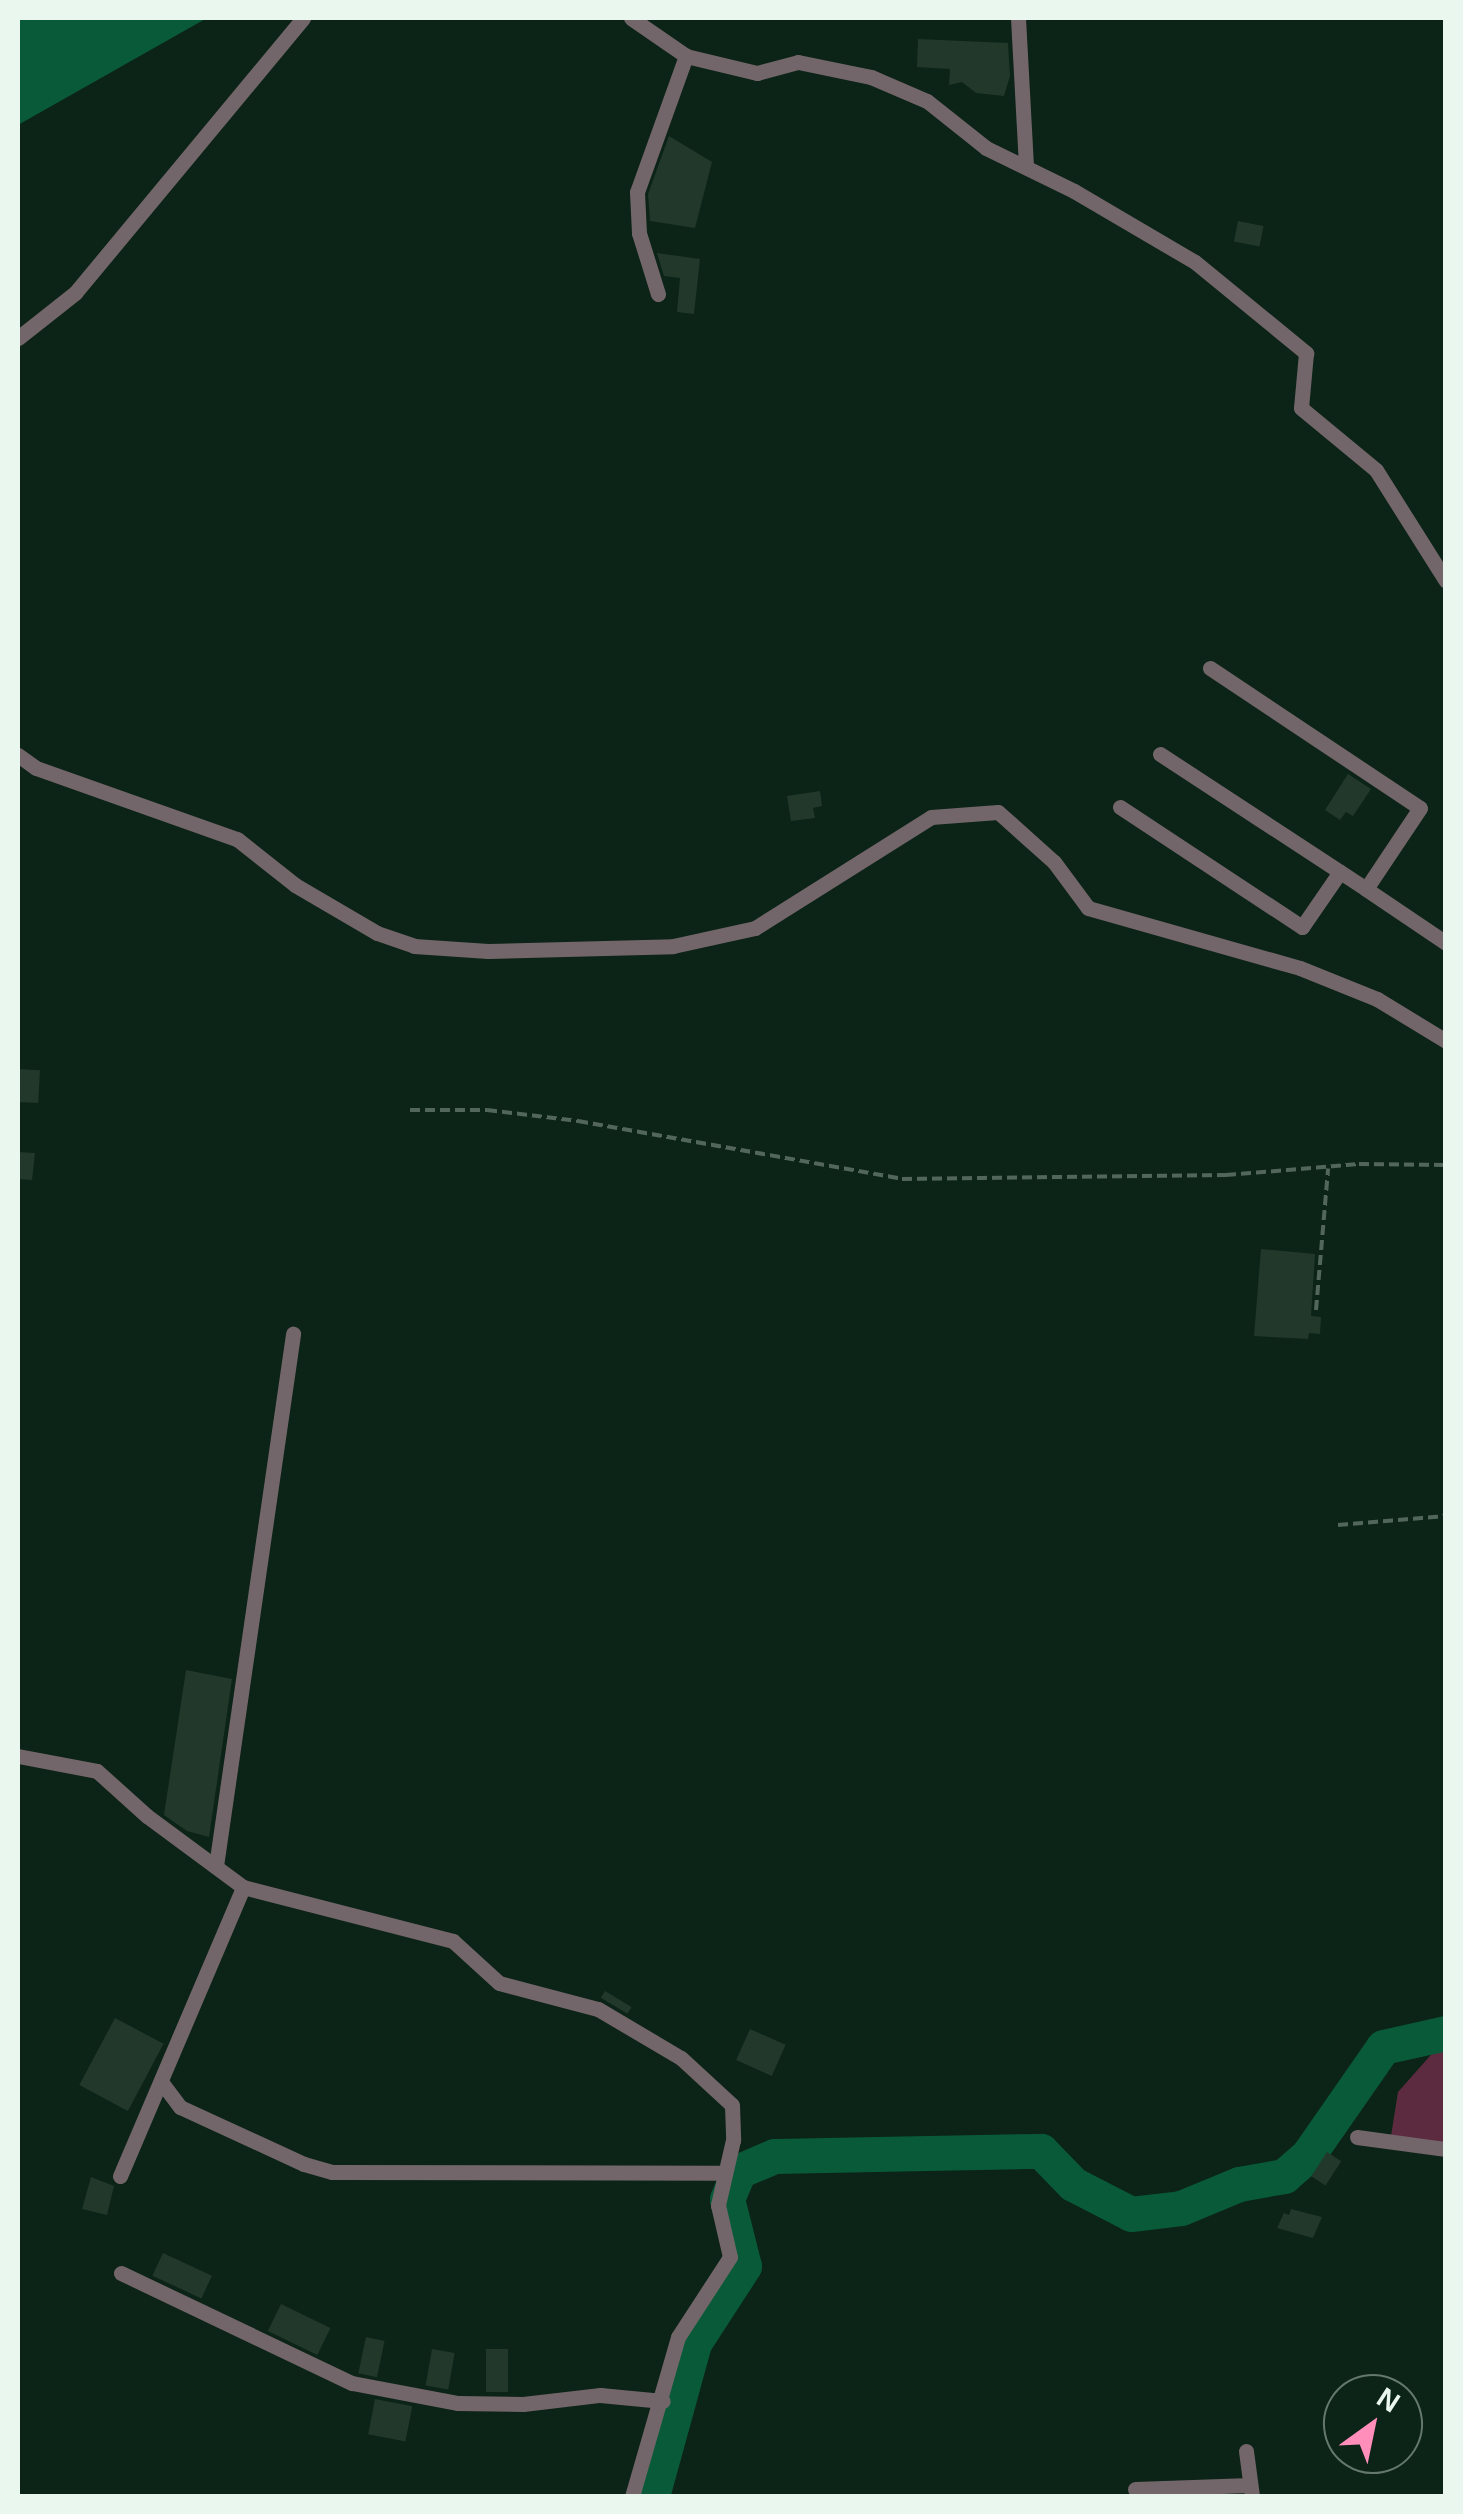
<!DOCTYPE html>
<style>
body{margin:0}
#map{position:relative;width:1463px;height:2514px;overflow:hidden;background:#0c2317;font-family:Helvetica,sans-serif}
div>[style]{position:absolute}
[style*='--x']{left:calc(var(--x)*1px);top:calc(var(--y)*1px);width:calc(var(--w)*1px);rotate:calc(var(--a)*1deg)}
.green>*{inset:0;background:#5d2b3f}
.water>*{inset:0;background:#095a38}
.river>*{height:35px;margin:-17.5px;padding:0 17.5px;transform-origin:17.5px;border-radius:17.5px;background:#095a38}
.building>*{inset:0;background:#21382b;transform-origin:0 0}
.path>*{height:4px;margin-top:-2px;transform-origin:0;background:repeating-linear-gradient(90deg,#52665b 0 10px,transparent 0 15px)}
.minor>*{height:15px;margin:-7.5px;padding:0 7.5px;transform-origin:7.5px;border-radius:7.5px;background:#73666a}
span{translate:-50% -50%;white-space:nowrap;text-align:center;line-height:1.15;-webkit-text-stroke:10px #0c2317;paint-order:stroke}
.frame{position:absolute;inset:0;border:20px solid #e9f7ee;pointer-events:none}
.north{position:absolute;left:1323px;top:2374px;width:100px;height:100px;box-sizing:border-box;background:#0c2317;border:2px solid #64786d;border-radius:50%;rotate:33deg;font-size:28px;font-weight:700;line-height:40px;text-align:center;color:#e9f7ee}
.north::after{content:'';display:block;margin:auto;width:35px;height:45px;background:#ff8eba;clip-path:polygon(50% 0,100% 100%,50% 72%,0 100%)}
</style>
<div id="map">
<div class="green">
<i style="clip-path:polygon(1445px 2039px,1445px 2148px,1390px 2142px,1398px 2092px)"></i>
</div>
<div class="water">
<i style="clip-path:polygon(18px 18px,207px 18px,18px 125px)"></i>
</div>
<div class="river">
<i style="--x:652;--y:2496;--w:159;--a:-74.6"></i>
<i style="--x:694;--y:2343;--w:92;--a:-57"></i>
<i style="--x:744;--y:2266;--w:69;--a:-104.2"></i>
<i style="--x:727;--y:2199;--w:30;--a:-67"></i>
<i style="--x:739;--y:2171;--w:38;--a:-23"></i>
<i style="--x:774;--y:2156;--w:267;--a:-1.1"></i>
<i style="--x:1041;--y:2151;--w:46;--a:45.9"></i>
<i style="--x:1073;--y:2184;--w:65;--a:27.3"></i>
<i style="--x:1131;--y:2214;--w:50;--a:-6.8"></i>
<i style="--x:1181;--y:2208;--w:63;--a:-22.5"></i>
<i style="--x:1239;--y:2184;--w:46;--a:-10.1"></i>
<i style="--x:1284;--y:2176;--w:32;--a:-41"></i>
<i style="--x:1308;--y:2155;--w:131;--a:-55.2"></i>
<i style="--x:1383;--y:2047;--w:65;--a:-12.5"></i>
</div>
<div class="building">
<i style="clip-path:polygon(918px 39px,1008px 43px,1010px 76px,1004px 96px,976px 93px,962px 82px,949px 85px,950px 69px,917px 67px)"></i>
<i style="clip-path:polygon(669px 136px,712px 162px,695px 228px,650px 221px,648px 194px)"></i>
<i style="left:1238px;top:221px;width:26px;height:21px;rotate:11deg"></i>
<i style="clip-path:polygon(657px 253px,700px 259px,694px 314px,677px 312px,680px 278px,664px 276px)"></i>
<i style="clip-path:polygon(1348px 774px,1371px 789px,1353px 816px,1346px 812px,1340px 820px,1325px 810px)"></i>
<i style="clip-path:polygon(820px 791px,822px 806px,813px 808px,815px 818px,791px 821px,787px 796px)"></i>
<i style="left:18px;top:1069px;width:22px;height:33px;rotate:3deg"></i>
<i style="clip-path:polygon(18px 1152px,35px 1153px,32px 1180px,18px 1179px)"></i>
<i style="clip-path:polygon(1261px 1249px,1315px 1254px,1311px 1316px,1321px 1317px,1320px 1334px,1309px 1333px,1308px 1339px,1254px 1336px)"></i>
<i style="clip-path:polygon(186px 1670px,232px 1679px,209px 1837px,187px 1831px,164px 1815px)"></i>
<i style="left:605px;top:1991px;width:31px;height:8px;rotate:31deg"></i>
<i style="left:115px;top:2018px;width:55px;height:76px;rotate:28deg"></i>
<i style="left:750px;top:2029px;width:39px;height:34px;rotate:24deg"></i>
<i style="left:1327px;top:2152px;width:17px;height:29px;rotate:33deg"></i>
<i style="clip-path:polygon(91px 2177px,114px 2186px,107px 2215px,82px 2209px)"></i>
<i style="clip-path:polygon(1291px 2209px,1322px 2217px,1313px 2238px,1277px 2228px,1284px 2213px,1289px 2215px)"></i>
<i style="left:163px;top:2253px;width:54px;height:25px;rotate:25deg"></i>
<i style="left:281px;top:2304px;width:55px;height:30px;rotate:26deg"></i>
<i style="left:366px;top:2337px;width:19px;height:37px;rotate:12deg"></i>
<i style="left:432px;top:2349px;width:23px;height:37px;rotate:10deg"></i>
<i style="left:486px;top:2349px;width:22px;height:43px"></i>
<i style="left:375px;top:2399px;width:38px;height:36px;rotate:11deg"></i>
</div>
<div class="path">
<i style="--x:410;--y:1110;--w:77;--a:0"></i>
<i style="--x:487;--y:1110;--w:92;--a:6.9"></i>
<i style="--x:578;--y:1121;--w:329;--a:10.1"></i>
<i style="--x:902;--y:1179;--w:324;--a:-0.7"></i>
<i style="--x:1226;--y:1175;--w:133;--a:-4.7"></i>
<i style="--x:1359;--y:1164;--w:87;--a:0.7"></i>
<i style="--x:1316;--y:1310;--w:142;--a:-85.1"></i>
<i style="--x:1338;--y:1525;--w:108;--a:-4.8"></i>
</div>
<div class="minor">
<i style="--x:631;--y:18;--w:67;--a:34.6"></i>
<i style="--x:686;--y:56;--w:73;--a:13.5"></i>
<i style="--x:757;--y:73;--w:42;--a:-15"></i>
<i style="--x:798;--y:62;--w:75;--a:11.6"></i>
<i style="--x:871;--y:77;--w:61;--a:23.2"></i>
<i style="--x:927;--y:101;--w:75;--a:38.5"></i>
<i style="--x:986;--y:148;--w:98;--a:26"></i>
<i style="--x:1074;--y:191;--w:140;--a:30.4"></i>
<i style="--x:1195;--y:262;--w:144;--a:39.3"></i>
<i style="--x:1306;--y:353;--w:55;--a:95.2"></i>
<i style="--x:1301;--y:408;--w:97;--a:39.6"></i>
<i style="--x:1376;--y:470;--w:131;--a:57.8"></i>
<i style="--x:1018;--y:18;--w:149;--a:86.9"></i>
<i style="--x:658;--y:294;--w:64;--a:-107.3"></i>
<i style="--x:639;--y:233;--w:41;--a:-92.8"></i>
<i style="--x:637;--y:192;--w:145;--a:-70.2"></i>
<i style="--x:18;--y:338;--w:73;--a:-38.3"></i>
<i style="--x:75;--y:293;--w:357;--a:-50.3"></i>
<i style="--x:1210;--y:668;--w:252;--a:33.7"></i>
<i style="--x:1420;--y:808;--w:97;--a:123.7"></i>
<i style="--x:1366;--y:889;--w:97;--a:34"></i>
<i style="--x:1160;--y:754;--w:246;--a:33.2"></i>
<i style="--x:18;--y:755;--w:22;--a:36"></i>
<i style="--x:36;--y:768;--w:213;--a:19.5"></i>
<i style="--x:237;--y:839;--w:74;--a:38.4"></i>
<i style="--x:295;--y:885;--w:95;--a:30.3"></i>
<i style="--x:377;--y:933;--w:39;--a:19"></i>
<i style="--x:414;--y:946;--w:74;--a:3.9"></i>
<i style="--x:488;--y:951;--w:185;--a:-1.5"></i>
<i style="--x:673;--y:946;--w:84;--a:-12.4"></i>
<i style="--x:755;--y:928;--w:208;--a:-32.2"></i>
<i style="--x:931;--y:817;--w:67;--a:-4.3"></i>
<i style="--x:998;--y:812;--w:75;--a:41.8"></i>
<i style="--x:1054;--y:862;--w:57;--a:53.5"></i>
<i style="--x:1088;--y:908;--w:220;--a:15.8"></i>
<i style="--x:1300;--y:968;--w:83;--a:21.9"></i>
<i style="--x:1377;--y:999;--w:81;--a:31.3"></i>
<i style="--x:1120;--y:807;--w:218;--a:33.4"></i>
<i style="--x:1302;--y:927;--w:67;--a:-55.4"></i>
<i style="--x:18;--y:1756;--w:80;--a:10.8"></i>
<i style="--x:97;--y:1771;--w:67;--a:42"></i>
<i style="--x:147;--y:1816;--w:119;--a:36.5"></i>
<i style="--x:243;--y:1887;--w:217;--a:14.4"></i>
<i style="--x:453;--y:1941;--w:62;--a:42.4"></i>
<i style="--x:499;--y:1983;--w:102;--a:14.7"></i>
<i style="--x:598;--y:2009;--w:96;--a:30.6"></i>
<i style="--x:681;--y:2058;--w:69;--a:42.7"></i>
<i style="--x:732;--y:2105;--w:35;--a:88"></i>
<i style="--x:733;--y:2140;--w:67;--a:103"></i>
<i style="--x:718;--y:2205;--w:53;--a:77"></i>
<i style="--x:730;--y:2257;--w:95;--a:123"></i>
<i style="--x:678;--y:2337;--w:166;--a:106.1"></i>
<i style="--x:216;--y:1866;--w:538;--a:-81.76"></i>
<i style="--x:162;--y:2083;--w:30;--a:53"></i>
<i style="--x:180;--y:2107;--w:136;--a:24.7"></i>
<i style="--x:304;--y:2164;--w:29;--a:16"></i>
<i style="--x:332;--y:2172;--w:390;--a:0.1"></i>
<i style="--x:1357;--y:2137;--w:90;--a:7.7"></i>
<i style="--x:120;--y:2176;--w:314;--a:-66.9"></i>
<i style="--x:121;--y:2273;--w:256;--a:25.5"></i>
<i style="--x:352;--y:2383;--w:108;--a:10.7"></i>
<i style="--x:458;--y:2403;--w:65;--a:0.9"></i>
<i style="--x:523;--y:2404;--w:78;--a:-6.7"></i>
<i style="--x:600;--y:2395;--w:63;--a:5.4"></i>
<i style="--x:1246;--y:2451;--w:45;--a:82.4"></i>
<i style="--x:1135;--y:2489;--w:115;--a:-2"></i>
</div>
<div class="frame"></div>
<div class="north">N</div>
</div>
